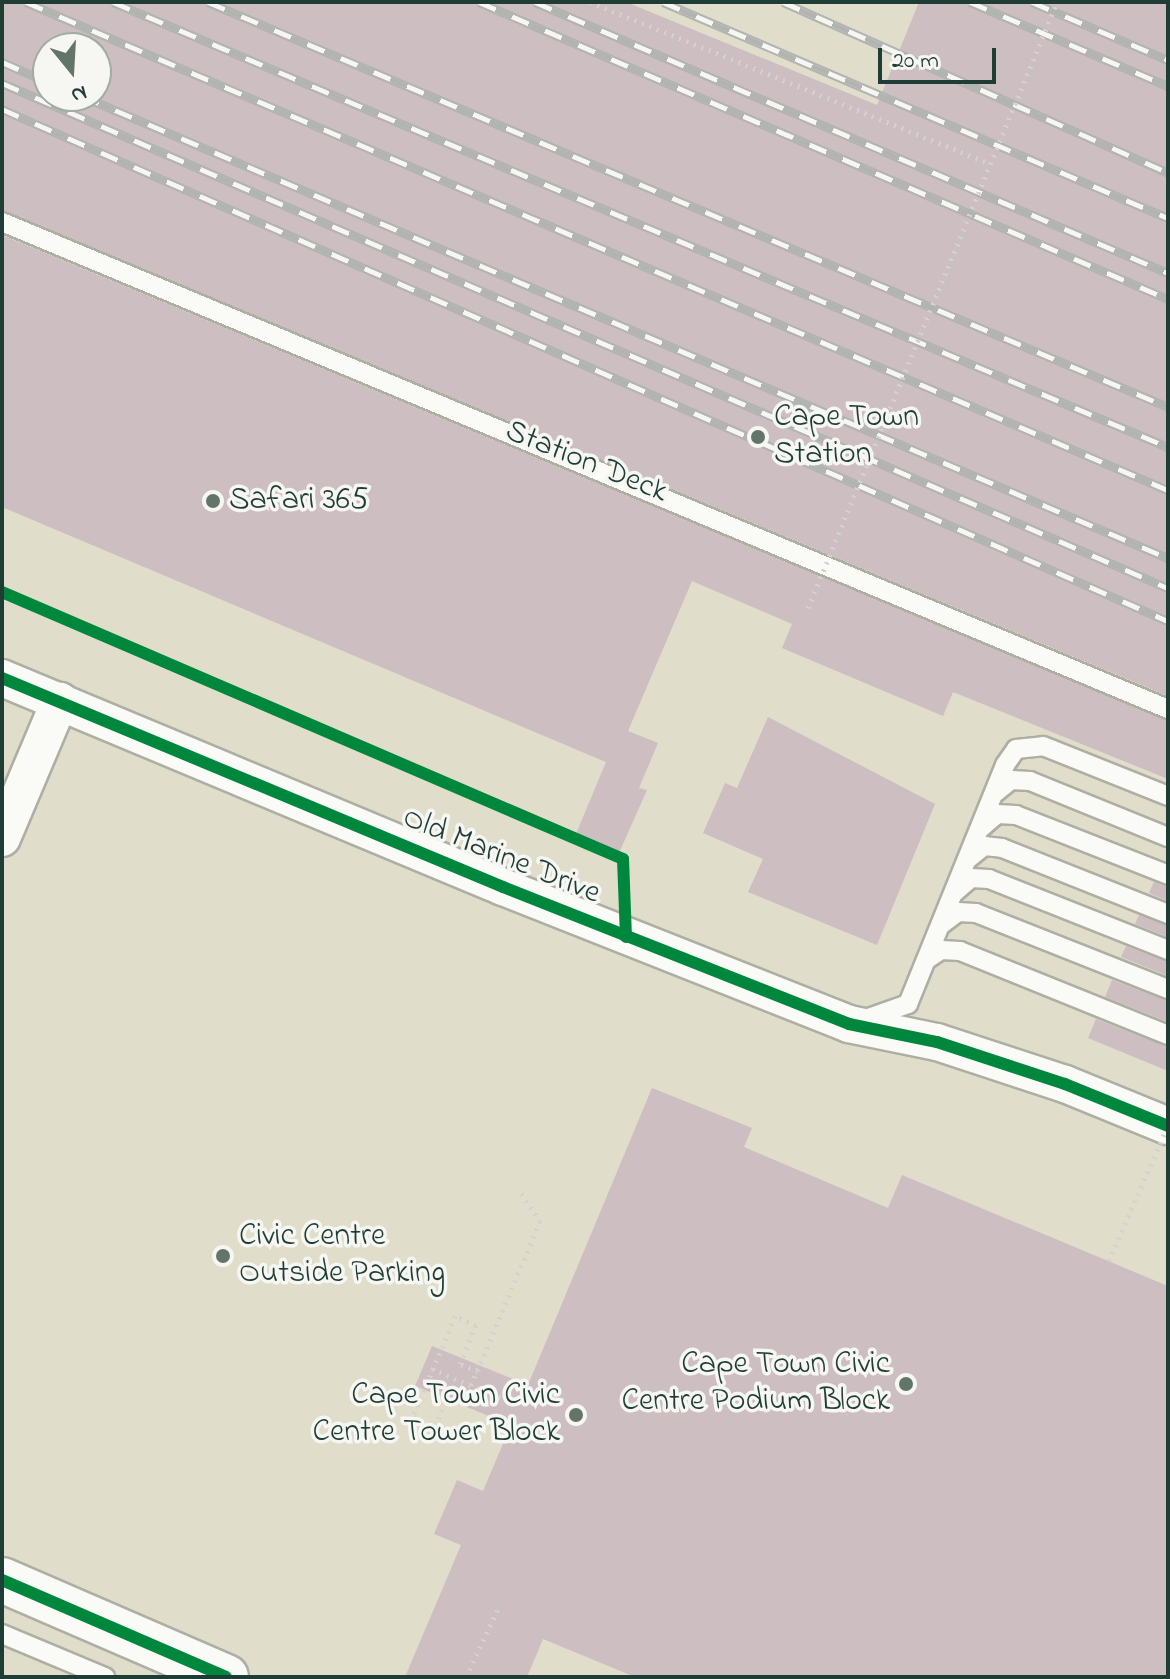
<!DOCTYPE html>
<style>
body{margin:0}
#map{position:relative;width:1170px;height:1679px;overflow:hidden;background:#e0ddcb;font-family:"Indie Flower",sans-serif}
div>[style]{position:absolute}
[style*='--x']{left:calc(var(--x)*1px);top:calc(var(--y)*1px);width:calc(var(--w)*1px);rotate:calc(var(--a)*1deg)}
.building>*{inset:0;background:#ccbec1}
.path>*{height:5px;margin-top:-2.5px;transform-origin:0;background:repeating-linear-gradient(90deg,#d2d2ce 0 2px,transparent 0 8px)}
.roads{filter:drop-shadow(2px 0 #aeafa3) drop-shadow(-2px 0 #aeafa3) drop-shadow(0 2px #aeafa3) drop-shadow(0 -2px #aeafa3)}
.lane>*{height:18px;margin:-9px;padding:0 9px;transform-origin:9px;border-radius:9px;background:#fafaf7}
.street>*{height:36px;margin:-18px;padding:0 18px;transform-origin:18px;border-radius:18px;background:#fafaf7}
.secondary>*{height:44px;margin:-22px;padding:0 22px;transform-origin:22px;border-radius:22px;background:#fafaf7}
.rail>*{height:9px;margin-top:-4.5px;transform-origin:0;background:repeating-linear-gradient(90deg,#f6f6f2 0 18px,#b1b4b1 0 36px);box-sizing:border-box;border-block:2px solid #b1b4b1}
.path-bridge>*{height:5px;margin-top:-2.5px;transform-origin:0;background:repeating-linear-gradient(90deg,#d2d2ce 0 2px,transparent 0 8px)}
.cycleway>*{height:12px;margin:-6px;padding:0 6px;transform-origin:6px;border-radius:6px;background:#00873e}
.dots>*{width:22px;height:22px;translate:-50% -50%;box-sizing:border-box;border:4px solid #f6f6f2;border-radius:50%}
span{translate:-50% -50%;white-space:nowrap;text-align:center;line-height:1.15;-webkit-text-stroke:7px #f6f6f2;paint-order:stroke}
.poi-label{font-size:32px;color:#1f3d34}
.left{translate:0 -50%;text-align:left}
.right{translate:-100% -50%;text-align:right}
.street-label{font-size:32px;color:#1f3d34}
.frame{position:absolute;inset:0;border:4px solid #1f3d34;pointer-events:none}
.north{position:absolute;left:32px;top:32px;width:80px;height:80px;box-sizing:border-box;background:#f6f6f2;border:2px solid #a0aca6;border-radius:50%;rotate:162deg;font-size:22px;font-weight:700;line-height:32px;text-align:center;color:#1f3d34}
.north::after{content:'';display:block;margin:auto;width:28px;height:36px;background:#637569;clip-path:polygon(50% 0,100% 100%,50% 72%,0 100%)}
.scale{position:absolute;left:878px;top:48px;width:118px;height:36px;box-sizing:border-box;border:4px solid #1f3d34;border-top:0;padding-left:10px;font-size:24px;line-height:28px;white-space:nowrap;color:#1f3d34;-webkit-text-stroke:6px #f6f6f2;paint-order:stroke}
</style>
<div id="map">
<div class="building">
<i style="clip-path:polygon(evenodd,2px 2px,626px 2px,877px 105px,919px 2px,1168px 2px,1168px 696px,2px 210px,2px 2px,48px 48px,96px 48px,96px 96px,48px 96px,48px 48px)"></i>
<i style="clip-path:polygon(2px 235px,1168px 721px,1168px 779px,953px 692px,943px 716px,782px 648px,792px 624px,692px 581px,628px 731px,658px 743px,639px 788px,647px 790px,619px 853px,576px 834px,606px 762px,2px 507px)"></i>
<i style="clip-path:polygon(768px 717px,935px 804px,877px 945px,748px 892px,763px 859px,703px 833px,725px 783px,737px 788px)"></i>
<i style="clip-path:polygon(1154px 882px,1168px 887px,1168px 901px,1149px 893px)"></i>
<i style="clip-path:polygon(1139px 915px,1168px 926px,1168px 937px,1135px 924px)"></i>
<i style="clip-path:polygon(1126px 946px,1168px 962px,1168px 976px,1121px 957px)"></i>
<i style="clip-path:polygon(1112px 980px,1168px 1001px,1168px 1022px,1105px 997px)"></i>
<i style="clip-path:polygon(1096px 1019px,1168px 1047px,1168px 1071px,1088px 1038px)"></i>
<i style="clip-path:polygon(652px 1088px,752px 1128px,744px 1147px,888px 1208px,902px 1175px,1168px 1286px,1168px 1677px,635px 1677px,543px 1639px,527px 1677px,405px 1677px,461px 1545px,434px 1534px,457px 1480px,483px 1491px,511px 1425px,415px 1386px,432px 1346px,528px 1385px)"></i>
</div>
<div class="path">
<i style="--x:590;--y:2;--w:432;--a:22"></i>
<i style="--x:478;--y:1371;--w:19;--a:-159"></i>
<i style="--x:460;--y:1364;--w:42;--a:-67.7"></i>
<i style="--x:476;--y:1325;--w:23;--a:-157"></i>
<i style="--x:455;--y:1316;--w:109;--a:112.6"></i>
<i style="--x:413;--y:1417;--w:24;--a:22"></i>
<i style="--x:435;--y:1426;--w:36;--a:-67"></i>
<i style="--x:449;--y:1393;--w:17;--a:24"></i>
<i style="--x:465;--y:1400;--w:193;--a:-67.2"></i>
<i style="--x:540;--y:1222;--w:35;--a:-123"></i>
<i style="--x:466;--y:1677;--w:75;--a:-64.8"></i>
</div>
<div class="roads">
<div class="lane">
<i style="--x:2;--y:222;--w:1264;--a:22.67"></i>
<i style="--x:995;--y:793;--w:21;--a:-39"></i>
<i style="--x:1011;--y:780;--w:19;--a:3"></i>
<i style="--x:1030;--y:781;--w:149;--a:22.1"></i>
<i style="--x:981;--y:828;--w:21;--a:-41"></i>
<i style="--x:997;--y:814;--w:19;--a:3"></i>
<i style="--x:1016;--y:815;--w:163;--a:21.5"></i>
<i style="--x:968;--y:859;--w:21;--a:-39"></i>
<i style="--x:984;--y:846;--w:18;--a:6"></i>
<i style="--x:1002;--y:848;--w:179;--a:21.7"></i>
<i style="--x:955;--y:892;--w:21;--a:-41"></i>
<i style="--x:971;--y:878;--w:18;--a:3"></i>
<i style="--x:989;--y:879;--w:193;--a:21.6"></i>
<i style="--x:942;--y:924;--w:20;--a:-37"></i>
<i style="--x:958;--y:912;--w:18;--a:3"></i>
<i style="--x:976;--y:913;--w:206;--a:21.6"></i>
<i style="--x:926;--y:960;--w:18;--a:-34"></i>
<i style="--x:941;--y:950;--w:19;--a:3"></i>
<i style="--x:960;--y:951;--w:224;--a:22"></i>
<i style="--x:860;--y:1021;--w:51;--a:-19.5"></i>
<i style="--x:908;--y:1004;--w:258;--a:-67.9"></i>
<i style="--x:1005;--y:765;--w:19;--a:-55"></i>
<i style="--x:1016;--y:749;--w:27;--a:-6"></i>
<i style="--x:1043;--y:746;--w:135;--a:21.8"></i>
<i style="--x:2;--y:1634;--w:112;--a:22.7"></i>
</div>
<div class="street">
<i style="--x:2;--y:678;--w:543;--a:22.64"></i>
<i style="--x:503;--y:887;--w:372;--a:21.6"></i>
<i style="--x:849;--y:1024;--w:90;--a:11.6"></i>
<i style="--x:937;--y:1042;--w:135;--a:18.2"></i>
<i style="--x:1065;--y:1084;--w:111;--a:22.2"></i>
<i style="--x:2;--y:838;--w:149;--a:-67.1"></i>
</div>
<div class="secondary">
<i style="--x:2;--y:1580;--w:244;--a:23.4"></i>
</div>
</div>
<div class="rail">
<i style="--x:26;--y:2;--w:1242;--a:23.14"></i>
<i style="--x:113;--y:2;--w:1145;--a:22.87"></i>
<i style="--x:208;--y:2;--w:1042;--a:22.87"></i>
<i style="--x:479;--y:2;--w:750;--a:23.32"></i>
<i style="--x:535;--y:2;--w:689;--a:23.18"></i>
<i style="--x:663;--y:2;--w:549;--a:23.16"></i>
<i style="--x:783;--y:2;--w:421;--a:23.9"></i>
<i style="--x:970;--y:2;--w:215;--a:23"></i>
<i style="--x:1032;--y:2;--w:148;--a:23.1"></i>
<i style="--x:2;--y:62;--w:50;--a:23.5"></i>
<i style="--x:2;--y:83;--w:1271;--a:23.42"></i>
<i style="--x:82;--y:96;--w:1180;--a:23.05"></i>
<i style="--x:2;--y:109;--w:1273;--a:23.71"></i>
</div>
<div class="path-bridge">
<i style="--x:808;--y:608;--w:655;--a:-67.66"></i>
<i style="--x:1109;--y:1261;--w:148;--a:-66.5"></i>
<i style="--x:432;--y:1369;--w:95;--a:22.8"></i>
</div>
<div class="cycleway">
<i style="--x:2;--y:592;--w:676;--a:23.27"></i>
<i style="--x:623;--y:859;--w:78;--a:87.8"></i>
<i style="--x:2;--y:678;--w:543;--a:22.64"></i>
<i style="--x:503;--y:887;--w:372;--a:21.6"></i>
<i style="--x:849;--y:1024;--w:90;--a:11.6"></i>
<i style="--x:937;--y:1042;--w:135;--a:18.2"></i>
<i style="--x:1065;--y:1084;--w:111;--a:22.2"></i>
<i style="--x:2;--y:1580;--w:244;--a:23.4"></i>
</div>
<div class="dots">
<i style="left:758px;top:437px;background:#637569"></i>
<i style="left:213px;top:501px;background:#637569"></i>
<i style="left:223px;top:1256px;background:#637569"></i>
<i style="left:906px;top:1384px;background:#637569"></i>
<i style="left:576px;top:1415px;background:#637569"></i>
</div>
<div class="poi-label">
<span class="left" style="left:774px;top:437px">Cape Town<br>Station</span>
<span class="left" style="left:229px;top:501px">Safari 365</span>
<span class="left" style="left:239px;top:1256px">Civic Centre<br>Outside Parking</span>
<span class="right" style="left:890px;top:1384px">Cape Town Civic<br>Centre Podium Block</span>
<span class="right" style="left:560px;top:1415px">Cape Town Civic<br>Centre Tower Block</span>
</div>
<div class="street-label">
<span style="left:586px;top:463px;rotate:22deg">Station Deck</span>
<span style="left:501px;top:857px;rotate:22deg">Old Marine Drive</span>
</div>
<div class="frame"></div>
<div class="north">N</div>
<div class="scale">20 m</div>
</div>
